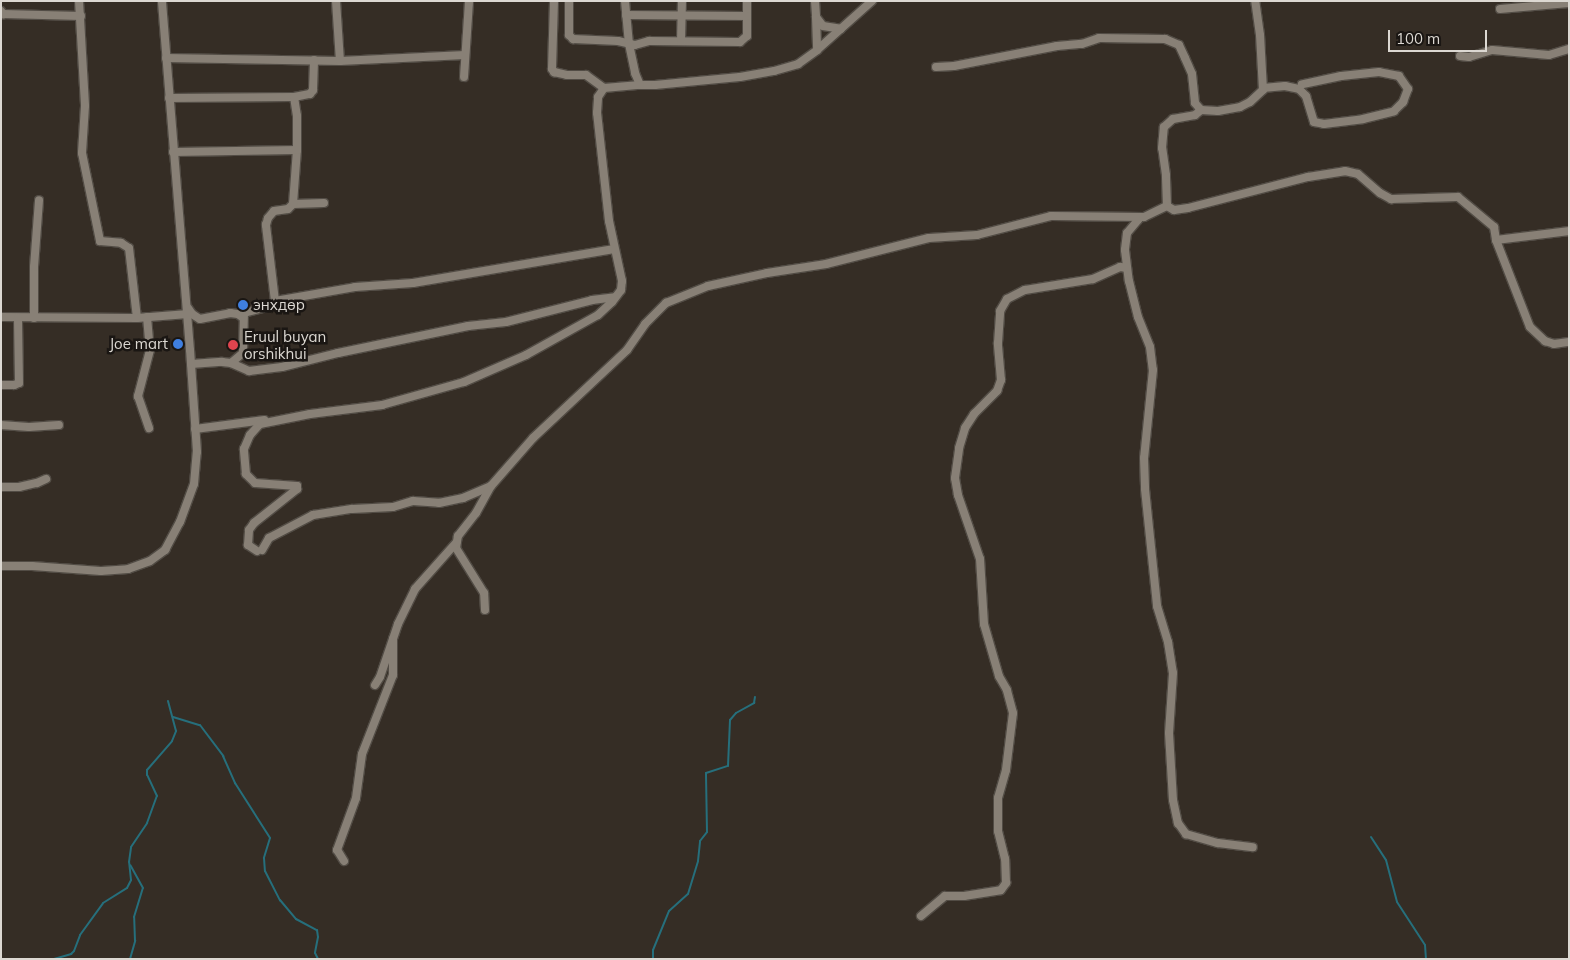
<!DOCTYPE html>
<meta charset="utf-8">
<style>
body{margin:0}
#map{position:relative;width:1570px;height:960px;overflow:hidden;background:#352d25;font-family:Mulish,sans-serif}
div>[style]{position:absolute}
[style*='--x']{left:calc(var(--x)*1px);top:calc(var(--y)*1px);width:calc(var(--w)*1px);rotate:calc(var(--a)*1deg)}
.stream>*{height:2px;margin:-1px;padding:0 1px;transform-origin:1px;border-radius:1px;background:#266f7c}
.roads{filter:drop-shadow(1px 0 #524c45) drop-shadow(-1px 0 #524c45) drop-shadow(0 1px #524c45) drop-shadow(0 -1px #524c45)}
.minor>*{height:8px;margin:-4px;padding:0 4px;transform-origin:4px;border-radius:4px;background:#888076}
.dots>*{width:14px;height:14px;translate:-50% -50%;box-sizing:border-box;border:2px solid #1a1613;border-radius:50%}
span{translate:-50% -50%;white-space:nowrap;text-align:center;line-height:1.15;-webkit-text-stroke:5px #1a1613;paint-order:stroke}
.poi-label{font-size:15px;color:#dcd8d2}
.left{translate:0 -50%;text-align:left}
.right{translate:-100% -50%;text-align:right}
.frame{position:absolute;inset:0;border:2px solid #dcd8d2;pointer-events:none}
.scale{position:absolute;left:1388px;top:30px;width:99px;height:22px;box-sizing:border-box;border:2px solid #dcd8d2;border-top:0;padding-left:6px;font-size:15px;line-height:18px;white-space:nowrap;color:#dcd8d2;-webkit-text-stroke:4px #1a1613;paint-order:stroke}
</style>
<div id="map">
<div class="stream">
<i style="--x:173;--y:717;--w:28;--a:17"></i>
<i style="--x:200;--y:725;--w:39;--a:53"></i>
<i style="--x:223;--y:756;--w:30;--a:66"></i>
<i style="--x:235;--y:783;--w:65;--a:57.5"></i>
<i style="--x:270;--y:838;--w:21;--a:107"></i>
<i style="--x:264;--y:858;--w:13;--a:86"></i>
<i style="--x:265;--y:871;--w:33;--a:63"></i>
<i style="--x:280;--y:900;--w:25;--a:50"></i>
<i style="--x:296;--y:919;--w:24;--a:28"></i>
<i style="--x:317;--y:930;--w:7;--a:82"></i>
<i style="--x:318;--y:937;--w:16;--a:101"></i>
<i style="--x:315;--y:953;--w:7;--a:63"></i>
<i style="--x:1371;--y:837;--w:27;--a:57"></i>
<i style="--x:1386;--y:860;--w:43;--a:75.3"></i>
<i style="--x:1397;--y:902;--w:51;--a:56.9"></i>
<i style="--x:1425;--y:945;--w:14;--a:86"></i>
<i style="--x:54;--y:959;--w:18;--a:-16"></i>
<i style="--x:71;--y:954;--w:4;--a:-45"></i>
<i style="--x:74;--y:951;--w:17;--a:-69"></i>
<i style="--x:80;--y:935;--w:39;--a:-54"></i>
<i style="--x:103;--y:903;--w:28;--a:-32"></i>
<i style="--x:127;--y:888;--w:9;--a:-63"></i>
<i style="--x:131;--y:880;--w:18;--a:-96"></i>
<i style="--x:129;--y:862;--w:15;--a:-82"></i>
<i style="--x:131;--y:847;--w:29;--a:-56"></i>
<i style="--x:147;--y:823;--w:29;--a:-70"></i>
<i style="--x:157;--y:796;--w:23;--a:-115"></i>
<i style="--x:147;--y:775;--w:5;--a:-90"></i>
<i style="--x:147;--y:770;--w:38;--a:-49"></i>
<i style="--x:172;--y:741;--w:11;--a:-68"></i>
<i style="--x:176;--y:731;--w:31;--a:-105"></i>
<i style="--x:130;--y:959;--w:19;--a:-74"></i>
<i style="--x:135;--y:941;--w:24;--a:-92"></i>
<i style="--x:134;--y:917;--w:30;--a:-73"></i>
<i style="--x:143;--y:888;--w:26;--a:-119"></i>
<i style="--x:653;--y:959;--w:9;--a:-90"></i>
<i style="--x:653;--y:950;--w:42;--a:-67.7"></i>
<i style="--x:669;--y:911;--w:25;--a:-42"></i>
<i style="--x:688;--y:894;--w:34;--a:-73"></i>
<i style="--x:698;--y:861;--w:20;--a:-84"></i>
<i style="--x:700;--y:841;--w:11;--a:-52"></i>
<i style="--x:707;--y:832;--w:59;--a:-91"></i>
<i style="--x:706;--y:773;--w:23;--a:-18"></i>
<i style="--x:728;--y:766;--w:46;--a:-87.5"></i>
<i style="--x:730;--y:720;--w:9;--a:-49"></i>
<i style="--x:736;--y:713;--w:21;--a:-29"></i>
<i style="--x:754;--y:703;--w:6;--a:-81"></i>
</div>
<div class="roads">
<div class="minor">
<i style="--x:79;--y:1;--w:105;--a:86.7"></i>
<i style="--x:85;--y:106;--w:47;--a:93.7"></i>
<i style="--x:82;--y:153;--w:90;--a:78.4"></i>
<i style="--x:100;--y:241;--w:21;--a:5"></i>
<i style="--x:121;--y:243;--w:9;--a:32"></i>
<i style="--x:129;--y:248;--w:70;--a:83.5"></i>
<i style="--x:137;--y:318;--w:51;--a:-4.5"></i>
<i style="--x:336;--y:1;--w:60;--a:86.2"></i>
<i style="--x:554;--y:1;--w:68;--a:91.7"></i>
<i style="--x:552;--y:69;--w:4;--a:56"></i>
<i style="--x:554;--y:72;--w:13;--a:13"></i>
<i style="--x:567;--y:75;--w:19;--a:0"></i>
<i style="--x:586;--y:75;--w:22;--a:36"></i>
<i style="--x:569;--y:1;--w:34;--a:90"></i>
<i style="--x:569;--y:35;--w:6;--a:45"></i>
<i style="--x:573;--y:39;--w:45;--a:2.5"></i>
<i style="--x:618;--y:41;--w:17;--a:13"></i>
<i style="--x:635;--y:45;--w:15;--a:-16"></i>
<i style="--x:649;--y:41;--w:91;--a:0.6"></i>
<i style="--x:740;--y:42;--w:9;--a:-41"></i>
<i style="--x:747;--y:36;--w:35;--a:-90"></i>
<i style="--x:625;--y:1;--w:43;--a:84.7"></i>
<i style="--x:629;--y:44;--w:30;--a:78"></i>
<i style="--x:635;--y:73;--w:13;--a:67"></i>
<i style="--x:640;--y:85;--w:15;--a:0"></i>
<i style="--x:655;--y:85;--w:85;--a:-5.4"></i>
<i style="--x:740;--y:77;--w:35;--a:-10"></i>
<i style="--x:774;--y:71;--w:25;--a:-16"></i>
<i style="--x:798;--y:64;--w:24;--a:-36"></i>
<i style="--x:817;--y:50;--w:74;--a:-41.7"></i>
<i style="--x:815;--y:1;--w:16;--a:86"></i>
<i style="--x:816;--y:17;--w:11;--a:52"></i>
<i style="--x:823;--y:26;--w:18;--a:9"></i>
<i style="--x:1500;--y:9;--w:69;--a:-5"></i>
<i style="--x:1;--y:11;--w:4;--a:56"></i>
<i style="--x:3;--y:14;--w:78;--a:1.5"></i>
<i style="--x:626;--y:15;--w:121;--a:0.5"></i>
<i style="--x:816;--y:17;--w:33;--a:88"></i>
<i style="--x:681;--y:41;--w:40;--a:-88.6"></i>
<i style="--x:1460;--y:56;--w:9;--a:6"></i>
<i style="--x:1469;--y:57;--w:24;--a:-17"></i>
<i style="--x:1492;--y:50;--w:57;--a:5"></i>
<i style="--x:1549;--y:55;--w:21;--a:-17"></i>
<i style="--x:166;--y:58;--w:174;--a:1"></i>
<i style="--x:340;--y:61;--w:125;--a:-2.7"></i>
<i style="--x:936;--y:67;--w:18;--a:-3"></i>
<i style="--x:954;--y:66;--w:105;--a:-11"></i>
<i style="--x:1057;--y:46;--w:25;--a:-5"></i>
<i style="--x:1082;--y:44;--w:18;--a:-19"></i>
<i style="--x:1099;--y:38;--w:66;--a:0.9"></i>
<i style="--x:1165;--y:39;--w:15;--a:23"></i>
<i style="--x:1179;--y:45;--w:14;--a:65"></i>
<i style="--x:1185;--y:58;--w:17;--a:66"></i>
<i style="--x:1192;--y:74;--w:29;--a:84"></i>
<i style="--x:1195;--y:103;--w:9;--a:49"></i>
<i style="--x:464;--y:77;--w:76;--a:-86.2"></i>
<i style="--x:1263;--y:88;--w:22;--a:-5"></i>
<i style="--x:1285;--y:86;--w:14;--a:12"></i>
<i style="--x:1299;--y:89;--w:10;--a:45"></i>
<i style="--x:1306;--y:96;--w:27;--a:73"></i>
<i style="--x:1314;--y:122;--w:10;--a:11"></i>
<i style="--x:1324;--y:124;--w:39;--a:-7"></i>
<i style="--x:1363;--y:119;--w:32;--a:-14"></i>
<i style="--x:1394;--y:111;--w:13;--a:-45"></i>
<i style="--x:1403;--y:102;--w:14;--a:-69"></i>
<i style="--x:1408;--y:89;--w:16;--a:-125"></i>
<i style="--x:1399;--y:76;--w:20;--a:-169"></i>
<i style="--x:1379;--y:72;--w:38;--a:174"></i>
<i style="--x:1341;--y:76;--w:40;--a:168"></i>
<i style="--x:169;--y:98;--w:125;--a:-0.5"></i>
<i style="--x:173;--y:152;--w:124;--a:-0.9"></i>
<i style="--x:293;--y:204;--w:31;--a:-2"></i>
<i style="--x:1167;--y:206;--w:8;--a:30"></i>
<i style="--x:1174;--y:210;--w:14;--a:-8"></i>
<i style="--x:1188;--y:208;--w:124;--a:-14.5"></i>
<i style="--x:1308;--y:177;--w:37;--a:-9"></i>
<i style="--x:1345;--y:171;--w:13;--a:13"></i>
<i style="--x:1358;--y:174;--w:29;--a:41"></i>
<i style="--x:1380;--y:193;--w:13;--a:29"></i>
<i style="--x:1391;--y:199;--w:67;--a:-1.7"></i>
<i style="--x:1458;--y:197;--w:47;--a:39.8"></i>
<i style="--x:1494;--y:227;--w:13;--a:81"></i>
<i style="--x:1496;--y:240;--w:93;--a:68.7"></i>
<i style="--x:1530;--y:327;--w:21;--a:43"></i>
<i style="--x:1545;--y:341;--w:9;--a:18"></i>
<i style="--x:1554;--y:344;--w:15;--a:-8"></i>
<i style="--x:1167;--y:206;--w:31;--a:-92"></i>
<i style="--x:1166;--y:175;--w:27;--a:-98"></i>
<i style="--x:1162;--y:148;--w:21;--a:-85"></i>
<i style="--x:1164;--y:127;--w:12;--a:-42"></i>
<i style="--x:1173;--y:119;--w:22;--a:-10"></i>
<i style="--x:1195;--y:115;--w:8;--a:-40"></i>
<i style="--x:1201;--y:110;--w:17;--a:3"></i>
<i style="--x:1218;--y:111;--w:22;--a:-10"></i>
<i style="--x:1240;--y:107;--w:11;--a:-27"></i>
<i style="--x:1250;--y:102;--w:18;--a:-43"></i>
<i style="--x:1263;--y:90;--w:55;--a:-93.1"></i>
<i style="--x:1260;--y:35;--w:34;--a:-98"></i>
<i style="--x:1139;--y:217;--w:3;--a:108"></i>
<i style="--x:1138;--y:220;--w:17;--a:130"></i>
<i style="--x:1127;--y:233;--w:17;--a:97"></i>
<i style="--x:1125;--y:250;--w:31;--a:83"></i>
<i style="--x:1129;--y:281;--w:37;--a:76"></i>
<i style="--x:1138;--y:317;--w:32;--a:68"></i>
<i style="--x:1150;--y:347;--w:23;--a:83"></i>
<i style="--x:1153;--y:370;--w:88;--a:95.8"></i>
<i style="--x:1144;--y:458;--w:31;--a:88"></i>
<i style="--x:1145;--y:489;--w:118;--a:84.1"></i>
<i style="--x:1157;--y:606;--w:38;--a:73"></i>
<i style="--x:1168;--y:642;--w:31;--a:81"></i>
<i style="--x:1173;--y:673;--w:60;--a:93.8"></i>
<i style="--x:1169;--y:733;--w:67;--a:86.6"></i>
<i style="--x:1173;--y:800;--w:24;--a:78"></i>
<i style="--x:1178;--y:823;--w:14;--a:54"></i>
<i style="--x:1186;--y:834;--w:33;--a:16"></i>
<i style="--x:1218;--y:843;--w:35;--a:7"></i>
<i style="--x:1496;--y:240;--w:74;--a:-7"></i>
<i style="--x:275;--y:301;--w:77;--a:-96.8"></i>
<i style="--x:266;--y:225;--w:7;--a:-74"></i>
<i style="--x:268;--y:218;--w:9;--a:-49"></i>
<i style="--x:274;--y:211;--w:14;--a:-8"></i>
<i style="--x:288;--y:209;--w:7;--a:-45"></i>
<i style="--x:293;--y:204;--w:54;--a:-85.8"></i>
<i style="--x:297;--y:150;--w:34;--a:-90"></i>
<i style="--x:297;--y:116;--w:19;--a:-99"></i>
<i style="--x:294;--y:97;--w:16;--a:-11"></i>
<i style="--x:310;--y:94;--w:5;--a:-53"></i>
<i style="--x:313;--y:90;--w:30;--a:-88"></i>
<i style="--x:188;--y:308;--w:7;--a:56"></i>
<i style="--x:192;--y:314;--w:9;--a:32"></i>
<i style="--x:200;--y:319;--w:31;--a:-11"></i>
<i style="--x:230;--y:313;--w:8;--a:7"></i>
<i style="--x:238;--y:314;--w:5;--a:37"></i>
<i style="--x:1;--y:317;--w:136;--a:0.4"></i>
<i style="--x:147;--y:317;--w:33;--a:85"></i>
<i style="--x:150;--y:350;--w:48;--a:104.6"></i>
<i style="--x:138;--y:396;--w:34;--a:71"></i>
<i style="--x:34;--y:318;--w:51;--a:-90"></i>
<i style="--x:34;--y:267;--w:67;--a:-85.7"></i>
<i style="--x:231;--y:363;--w:16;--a:-40"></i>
<i style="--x:243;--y:353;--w:40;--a:-88.6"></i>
<i style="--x:244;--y:313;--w:27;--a:-15"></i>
<i style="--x:270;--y:306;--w:7;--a:-45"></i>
<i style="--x:275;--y:301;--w:81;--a:-9.9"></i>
<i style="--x:355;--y:287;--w:58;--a:-3.9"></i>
<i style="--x:413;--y:283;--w:204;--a:-9.6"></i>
<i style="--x:191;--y:364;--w:31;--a:-4"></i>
<i style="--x:222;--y:362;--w:9;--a:6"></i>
<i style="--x:231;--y:363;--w:20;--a:24"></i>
<i style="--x:249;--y:371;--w:33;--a:-7"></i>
<i style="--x:282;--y:367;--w:58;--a:-14"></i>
<i style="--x:338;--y:353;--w:133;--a:-11.7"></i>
<i style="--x:468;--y:326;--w:38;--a:-6"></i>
<i style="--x:506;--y:322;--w:89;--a:-14.3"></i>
<i style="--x:592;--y:300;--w:23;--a:-7"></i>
<i style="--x:1;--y:385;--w:13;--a:0"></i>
<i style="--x:14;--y:385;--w:5;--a:-22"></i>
<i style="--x:19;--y:383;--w:65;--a:-90.9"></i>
<i style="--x:1;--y:425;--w:28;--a:4"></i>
<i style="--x:29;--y:427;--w:30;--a:-4"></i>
<i style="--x:195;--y:429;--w:70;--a:-7.4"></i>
<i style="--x:1;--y:487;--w:18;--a:0"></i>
<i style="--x:19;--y:487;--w:18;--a:-13"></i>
<i style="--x:37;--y:483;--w:10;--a:-24"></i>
<i style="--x:262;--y:550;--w:14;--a:-60"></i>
<i style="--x:269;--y:538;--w:50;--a:-27.6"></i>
<i style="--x:313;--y:515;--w:39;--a:-9"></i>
<i style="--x:352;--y:509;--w:41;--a:-2.8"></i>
<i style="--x:393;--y:507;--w:21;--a:-17"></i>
<i style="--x:413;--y:501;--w:26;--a:4"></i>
<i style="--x:439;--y:503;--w:25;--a:-12"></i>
<i style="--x:463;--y:498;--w:30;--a:-23"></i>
<i style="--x:257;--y:551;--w:11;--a:-146"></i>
<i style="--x:248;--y:545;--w:15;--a:-86"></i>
<i style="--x:249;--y:530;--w:9;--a:-54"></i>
<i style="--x:254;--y:523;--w:55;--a:-38.3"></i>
<i style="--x:297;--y:489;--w:3;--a:-90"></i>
<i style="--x:297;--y:486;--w:42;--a:-175.9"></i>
<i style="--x:255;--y:483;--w:13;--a:-135"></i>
<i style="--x:246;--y:474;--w:25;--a:-95"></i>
<i style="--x:244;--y:449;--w:15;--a:-67"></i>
<i style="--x:250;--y:435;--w:15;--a:-48"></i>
<i style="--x:260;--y:424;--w:51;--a:-11.3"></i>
<i style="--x:310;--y:414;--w:73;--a:-7.1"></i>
<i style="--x:382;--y:405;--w:85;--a:-15.7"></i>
<i style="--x:464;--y:382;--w:68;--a:-23.5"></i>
<i style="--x:526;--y:355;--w:82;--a:-29.1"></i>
<i style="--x:598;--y:315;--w:19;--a:-43"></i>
<i style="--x:612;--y:302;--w:15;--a:-53"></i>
<i style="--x:621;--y:290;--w:9;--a:-84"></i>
<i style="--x:622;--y:281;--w:61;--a:-102.2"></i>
<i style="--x:609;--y:221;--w:109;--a:-96.3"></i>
<i style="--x:597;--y:113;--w:16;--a:-86"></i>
<i style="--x:598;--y:97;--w:11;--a:-56"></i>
<i style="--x:604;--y:88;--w:36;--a:-5"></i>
<i style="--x:1;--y:566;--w:31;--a:0"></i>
<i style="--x:32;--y:566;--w:69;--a:4.1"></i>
<i style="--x:101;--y:571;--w:27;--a:-4"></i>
<i style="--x:128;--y:569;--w:23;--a:-20"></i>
<i style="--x:150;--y:561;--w:19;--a:-36"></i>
<i style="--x:165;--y:550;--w:32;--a:-62"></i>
<i style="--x:180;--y:522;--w:40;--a:-69.8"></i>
<i style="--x:194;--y:484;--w:32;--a:-85"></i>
<i style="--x:197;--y:452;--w:102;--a:-93.9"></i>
<i style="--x:190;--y:350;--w:350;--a:-94.6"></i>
<i style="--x:485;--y:610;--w:17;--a:-93"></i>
<i style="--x:484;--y:593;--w:53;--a:-121.9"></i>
<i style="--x:456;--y:548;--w:12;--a:-81"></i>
<i style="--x:458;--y:536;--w:29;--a:-52"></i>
<i style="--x:476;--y:513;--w:31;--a:-61"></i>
<i style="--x:491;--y:486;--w:64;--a:-48.8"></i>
<i style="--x:533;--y:438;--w:129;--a:-43.1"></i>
<i style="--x:627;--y:350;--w:32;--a:-55"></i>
<i style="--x:645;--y:324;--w:30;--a:-45"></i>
<i style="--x:666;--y:303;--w:45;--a:-22"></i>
<i style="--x:708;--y:286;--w:60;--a:-12.4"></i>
<i style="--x:767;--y:273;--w:60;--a:-8.7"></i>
<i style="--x:826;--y:264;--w:106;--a:-14.2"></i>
<i style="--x:929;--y:238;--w:48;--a:-3.6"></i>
<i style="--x:977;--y:235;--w:76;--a:-14.4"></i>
<i style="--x:1051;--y:216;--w:93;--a:0.6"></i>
<i style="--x:1144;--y:217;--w:25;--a:-26"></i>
<i style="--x:375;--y:685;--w:9;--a:-58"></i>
<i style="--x:380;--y:677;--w:56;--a:-71.2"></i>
<i style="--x:398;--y:624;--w:39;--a:-64"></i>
<i style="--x:415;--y:589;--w:62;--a:-48.3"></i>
<i style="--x:344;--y:861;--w:13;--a:-122"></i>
<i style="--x:337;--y:850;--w:55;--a:-69.9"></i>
<i style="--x:356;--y:798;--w:44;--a:-82.2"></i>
<i style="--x:362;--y:754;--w:85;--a:-68.6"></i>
<i style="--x:393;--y:675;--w:36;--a:-90"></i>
<i style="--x:921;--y:916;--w:31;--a:-40"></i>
<i style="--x:945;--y:896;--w:19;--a:0"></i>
<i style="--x:964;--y:896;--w:37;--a:-9"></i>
<i style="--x:1001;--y:890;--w:9;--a:-54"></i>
<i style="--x:1006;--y:883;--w:24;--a:-92"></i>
<i style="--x:1005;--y:859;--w:29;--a:-104"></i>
<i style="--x:998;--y:831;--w:33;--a:-90"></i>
<i style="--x:998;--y:798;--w:29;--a:-74"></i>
<i style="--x:1006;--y:770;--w:57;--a:-83"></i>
<i style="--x:1013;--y:713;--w:24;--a:-105"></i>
<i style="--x:1007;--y:690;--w:16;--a:-120"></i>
<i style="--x:999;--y:676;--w:54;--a:-106.1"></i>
<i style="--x:984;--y:624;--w:65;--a:-93.5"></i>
<i style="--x:980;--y:559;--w:68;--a:-109"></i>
<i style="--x:958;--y:495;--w:17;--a:-100"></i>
<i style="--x:955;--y:478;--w:30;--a:-82"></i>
<i style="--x:959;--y:448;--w:21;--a:-73"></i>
<i style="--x:965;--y:428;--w:17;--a:-57"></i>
<i style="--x:974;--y:414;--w:33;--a:-45"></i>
<i style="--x:997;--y:391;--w:12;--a:-70"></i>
<i style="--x:1001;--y:380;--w:37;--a:-95"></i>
<i style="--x:998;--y:343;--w:32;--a:-86"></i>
<i style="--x:1000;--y:311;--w:14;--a:-60"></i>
<i style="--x:1007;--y:299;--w:20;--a:-27"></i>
<i style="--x:1025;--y:290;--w:69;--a:-9.2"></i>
<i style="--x:1093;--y:279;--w:30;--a:-24"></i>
<i style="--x:1120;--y:267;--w:7;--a:8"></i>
</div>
</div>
<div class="dots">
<i style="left:243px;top:305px;background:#3f7fe0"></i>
<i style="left:178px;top:344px;background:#3f7fe0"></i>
<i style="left:233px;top:345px;background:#e0444e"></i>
</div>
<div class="poi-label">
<span class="left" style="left:253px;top:305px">энхдөр</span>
<span class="left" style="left:244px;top:345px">Eruul buyan<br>orshikhui</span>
<span class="right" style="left:168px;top:344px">Joe mart</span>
</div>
<div class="frame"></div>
<div class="scale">100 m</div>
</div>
